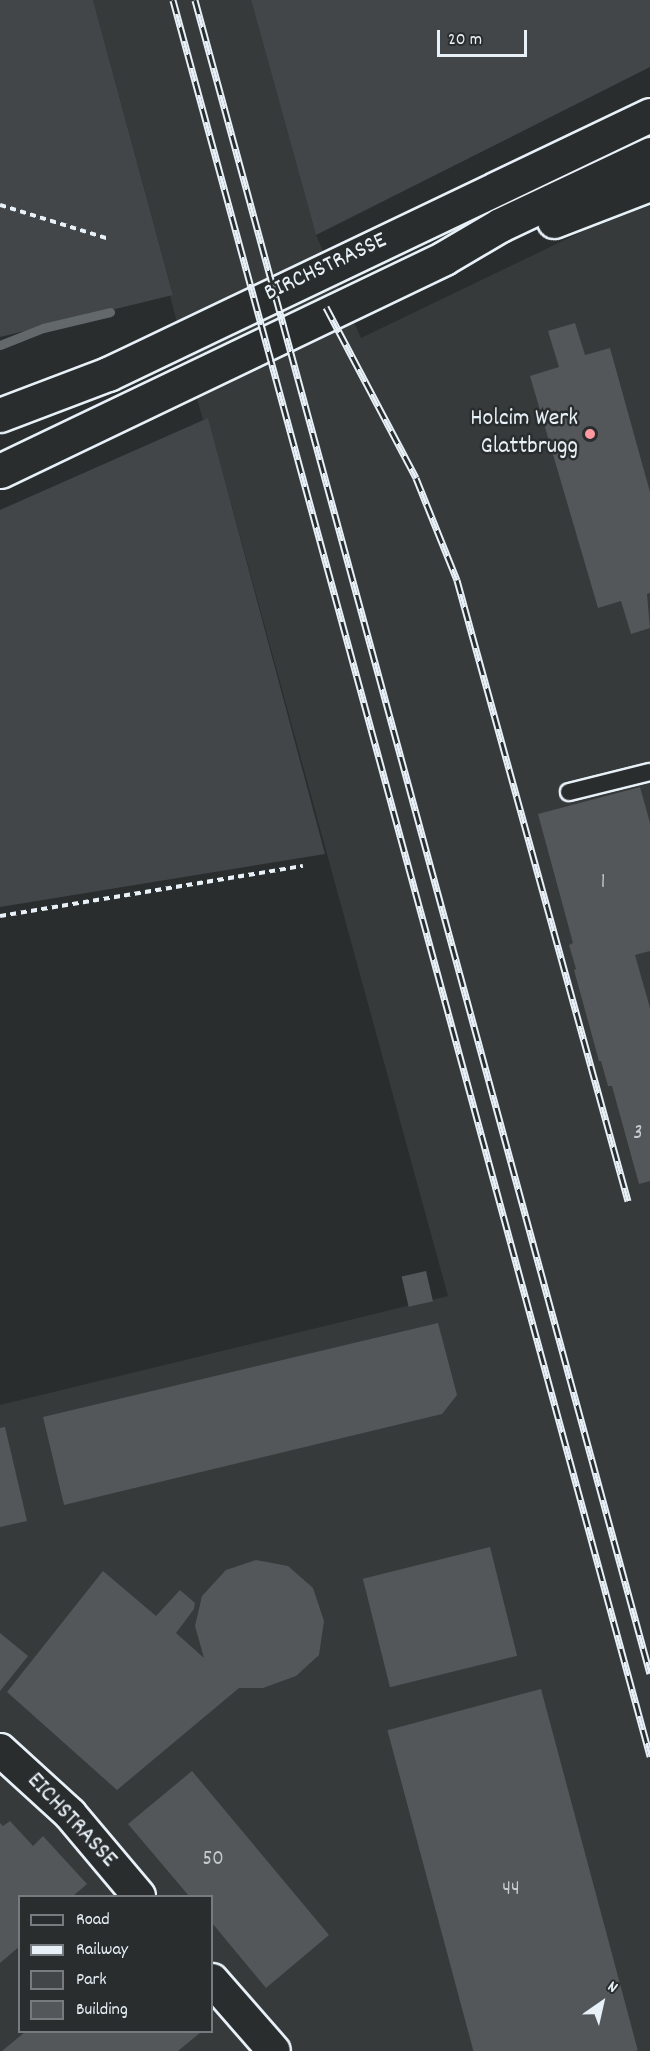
<!DOCTYPE html>
<style>
body{margin:0}
#map{position:relative;width:650px;height:2051px;overflow:hidden;background:#2a2d2e;font-family:Dekko,sans-serif}
div>[style]{position:absolute}
[style*='--x']{left:calc(var(--x)*1px);top:calc(var(--y)*1px);width:calc(var(--w)*1px);rotate:calc(var(--a)*1deg)}
.built>*{inset:0;background:#363a3b}
.green>*{inset:0;background:#424648}
.stream>*{height:9px;margin:-4.5px;padding:0 4.5px;transform-origin:4.5px;border-radius:4.5px;background:#63686b}
.building>*{inset:0;background:#535759;transform-origin:0 0}
.path>*{height:4px;margin-top:-2px;transform-origin:0;background:repeating-linear-gradient(90deg,#e8f1f8 0 6px,transparent 0 10.5px)}
.roads{filter:drop-shadow(2px 0 #e8f1f8) drop-shadow(-2px 0 #e8f1f8) drop-shadow(0 2px #e8f1f8) drop-shadow(0 -2px #e8f1f8)}
.service>*{height:16px;margin:-8px;padding:0 8px;transform-origin:8px;border-radius:8px;background:#2a2d2e}
.minor>*{height:32px;margin:-16px;padding:0 16px;transform-origin:16px;border-radius:16px;background:#2a2d2e}
.secondary>*{height:33px;margin:-16.5px;padding:0 16.5px;transform-origin:16.5px;border-radius:16.5px;background:#2a2d2e}
.rail>*{height:7px;margin-top:-3.5px;transform-origin:0;background:repeating-linear-gradient(90deg,#2a2d2e 0 14px,#e8f1f8 0 28px);box-sizing:border-box;border-block:2px solid #e8f1f8}
.dots>*{width:16px;height:16px;translate:-50% -50%;box-sizing:border-box;border:3px solid #2a2d2e;border-radius:50%}
span{translate:-50% -50%;white-space:nowrap;text-align:center;line-height:1.15;-webkit-text-stroke:5px #2a2d2e;paint-order:stroke}
.number-label{font-size:21px;color:#c3cad0}
.number-label span{-webkit-text-stroke-width:0}
.street-label{font-size:24px;color:#e8f1f8}
.poi-label{font-size:24px;color:#e8f1f8}
.right{translate:-100% -50%;text-align:right}
.legend{position:absolute;left:18px;top:1895px;width:195px;height:138px;box-sizing:border-box;background:#2a2d2e;border:2px solid #767b7f;margin:0;padding:8px 10px;list-style:none;font-size:18px;color:#e8f1f8}
.legend li{display:flex;align-items:center;gap:12px;height:30px}
.legend b{width:30px;border:2px solid #767b7f}
.north{position:absolute;left:572px;top:1973px;width:60px;height:60px;-webkit-text-stroke:4px #2a2d2e;paint-order:stroke;rotate:34deg;font-size:16px;font-weight:700;line-height:24px;text-align:center;color:#e8f1f8}
.north::after{content:'';display:block;margin:auto;width:21px;height:27px;background:#e8f1f8;clip-path:polygon(50% 0,100% 100%,50% 72%,0 100%)}
.scale{position:absolute;left:437px;top:30px;width:90px;height:27px;box-sizing:border-box;border:3px solid #e8f1f8;border-top:0;padding-left:8px;font-size:18px;line-height:21px;white-space:nowrap;color:#e8f1f8;-webkit-text-stroke:4px #2a2d2e;paint-order:stroke}
</style>
<div id="map">
<div class="built">
<i style="clip-path:polygon(evenodd,93px 0,251px 0,316px 235px,361px 338px,650px 199px,650px 2051px,0 2051px,0 1405px,448px 1296px,208px 419px,203px 420px,201px 413px,170px 296px,173px 294px,93px 0,20px 1896px,212px 1896px,212px 2032px,20px 2032px,20px 1896px)"></i>
</div>
<div class="green">
<i style="clip-path:polygon(0 0,93px 0,173px 295px,0 337px)"></i>
<i style="clip-path:polygon(251px 0,650px 0,650px 67px,316px 235px)"></i>
<i style="clip-path:polygon(208px 418px,325px 854px,0 907px,0 510px)"></i>
</div>
<div class="stream">
<i style="--x:0;--y:345;--w:46;--a:-21.6"></i>
<i style="--x:43;--y:328;--w:69;--a:-13.4"></i>
</div>
<div class="building">
<i style="clip-path:polygon(575px 323px,585px 355px,610px 348px,650px 492px,650px 593px,647px 594px,650px 628px,631px 634px,621px 601px,598px 608px,530px 376px,559px 367px,548px 331px)"></i>
<i style="clip-path:polygon(640px 787px,650px 823px,650px 951px,635px 955px,650px 1008px,650px 1181px,639px 1184px,612px 1086px,608px 1086px,601px 1061px,599px 1061px,574px 970px,576px 969px,569px 945px,573px 943px,538px 814px)"></i>
<i style="left:426px;top:1271px;width:31px;height:25px;rotate:77deg"></i>
<i style="clip-path:polygon(438px 1323px,457px 1395px,442px 1414px,64px 1505px,43px 1417px)"></i>
<i style="clip-path:polygon(5px 1427px,27px 1521px,0 1527px,0 1428px)"></i>
<i style="left:490px;top:1547px;width:112px;height:131px;rotate:76deg"></i>
<i style="clip-path:polygon(256px 1560px,288px 1566px,313px 1588px,324px 1621px,319px 1655px,296px 1676px,263px 1688px,239px 1688px,117px 1790px,7px 1692px,103px 1571px,156px 1616px,180px 1590px,195px 1603px,194px 1609px,176px 1633px,204px 1658px,195px 1626px,202px 1596px,226px 1570px)"></i>
<i style="clip-path:polygon(0 1633px,28px 1656px,0 1691px)"></i>
<i style="left:541px;top:1689px;width:374px;height:159px;rotate:75deg"></i>
<i style="clip-path:polygon(192px 1771px,329px 1935px,266px 1988px,212px 1923px,212px 1896px,189px 1896px,128px 1824px)"></i>
<i style="clip-path:polygon(10px 1821px,33px 1846px,43px 1836px,87px 1884px,73px 1896px,20px 1896px,20px 1946px,0 1963px,0 1823px,3px 1826px)"></i>
<i style="clip-path:polygon(25px 2032px,201px 2032px,178px 2051px,2px 2051px)"></i>
</div>
<div class="path">
<i style="--x:0;--y:205;--w:114;--a:17.3"></i>
<i style="--x:0;--y:916;--w:307;--a:-9.4"></i>
</div>
<div class="roads">
<div class="service">
<i style="--x:569;--y:792;--w:83;--a:-13.9"></i>
</div>
<div class="minor">
<i style="--x:0;--y:1750;--w:95;--a:42.4"></i>
<i style="--x:70;--y:1814;--w:107;--a:49.9"></i>
<i style="--x:212;--y:1980;--w:94;--a:48.9"></i>
</div>
<div class="secondary">
<i style="--x:554;--y:221;--w:103;--a:-21.1"></i>
<i style="--x:0;--y:415;--w:116;--a:-20.8"></i>
<i style="--x:108;--y:374;--w:601;--a:-25.54"></i>
<i style="--x:0;--y:471;--w:492;--a:-25.6"></i>
<i style="--x:444;--y:258;--w:65;--a:-30.5"></i>
<i style="--x:500;--y:225;--w:166;--a:-25.3"></i>
</div>
</div>
<div class="rail">
<i style="--x:173;--y:0;--w:1820;--a:74.8"></i>
<i style="--x:195;--y:0;--w:1734;--a:74.79"></i>
<i style="--x:326;--y:307;--w:193;--a:62.2"></i>
<i style="--x:416;--y:478;--w:110;--a:68.1"></i>
<i style="--x:457;--y:580;--w:644;--a:74.6"></i>
</div>
<div class="dots">
<i style="left:590px;top:434px;background:#ff9aa2"></i>
</div>
<div class="number-label">
<span style="left:603px;top:883px">1</span>
<span style="left:638px;top:1134px">3</span>
<span style="left:213px;top:1860px">50</span>
<span style="left:511px;top:1890px">44</span>
</div>
<div class="street-label">
<span style="left:326px;top:268px;rotate:-25deg">BIRCHSTRASSE</span>
<span style="left:71px;top:1821px;rotate:47deg">EICHSTRASSE</span>
</div>
<div class="poi-label">
<span class="right" style="left:578px;top:434px">Holcim Werk<br>Glattbrugg</span>
</div>
<ul class="legend">
<li><b style="height:8px;background:#2a2d2e"></b>Road</li>
<li><b style="height:8px;background:#e8f1f8"></b>Railway</li>
<li><b style="height:16px;background:#424648"></b>Park</li>
<li><b style="height:16px;background:#535759"></b>Building</li>
</ul>
<div class="north">N</div>
<div class="scale">20 m</div>
</div>
